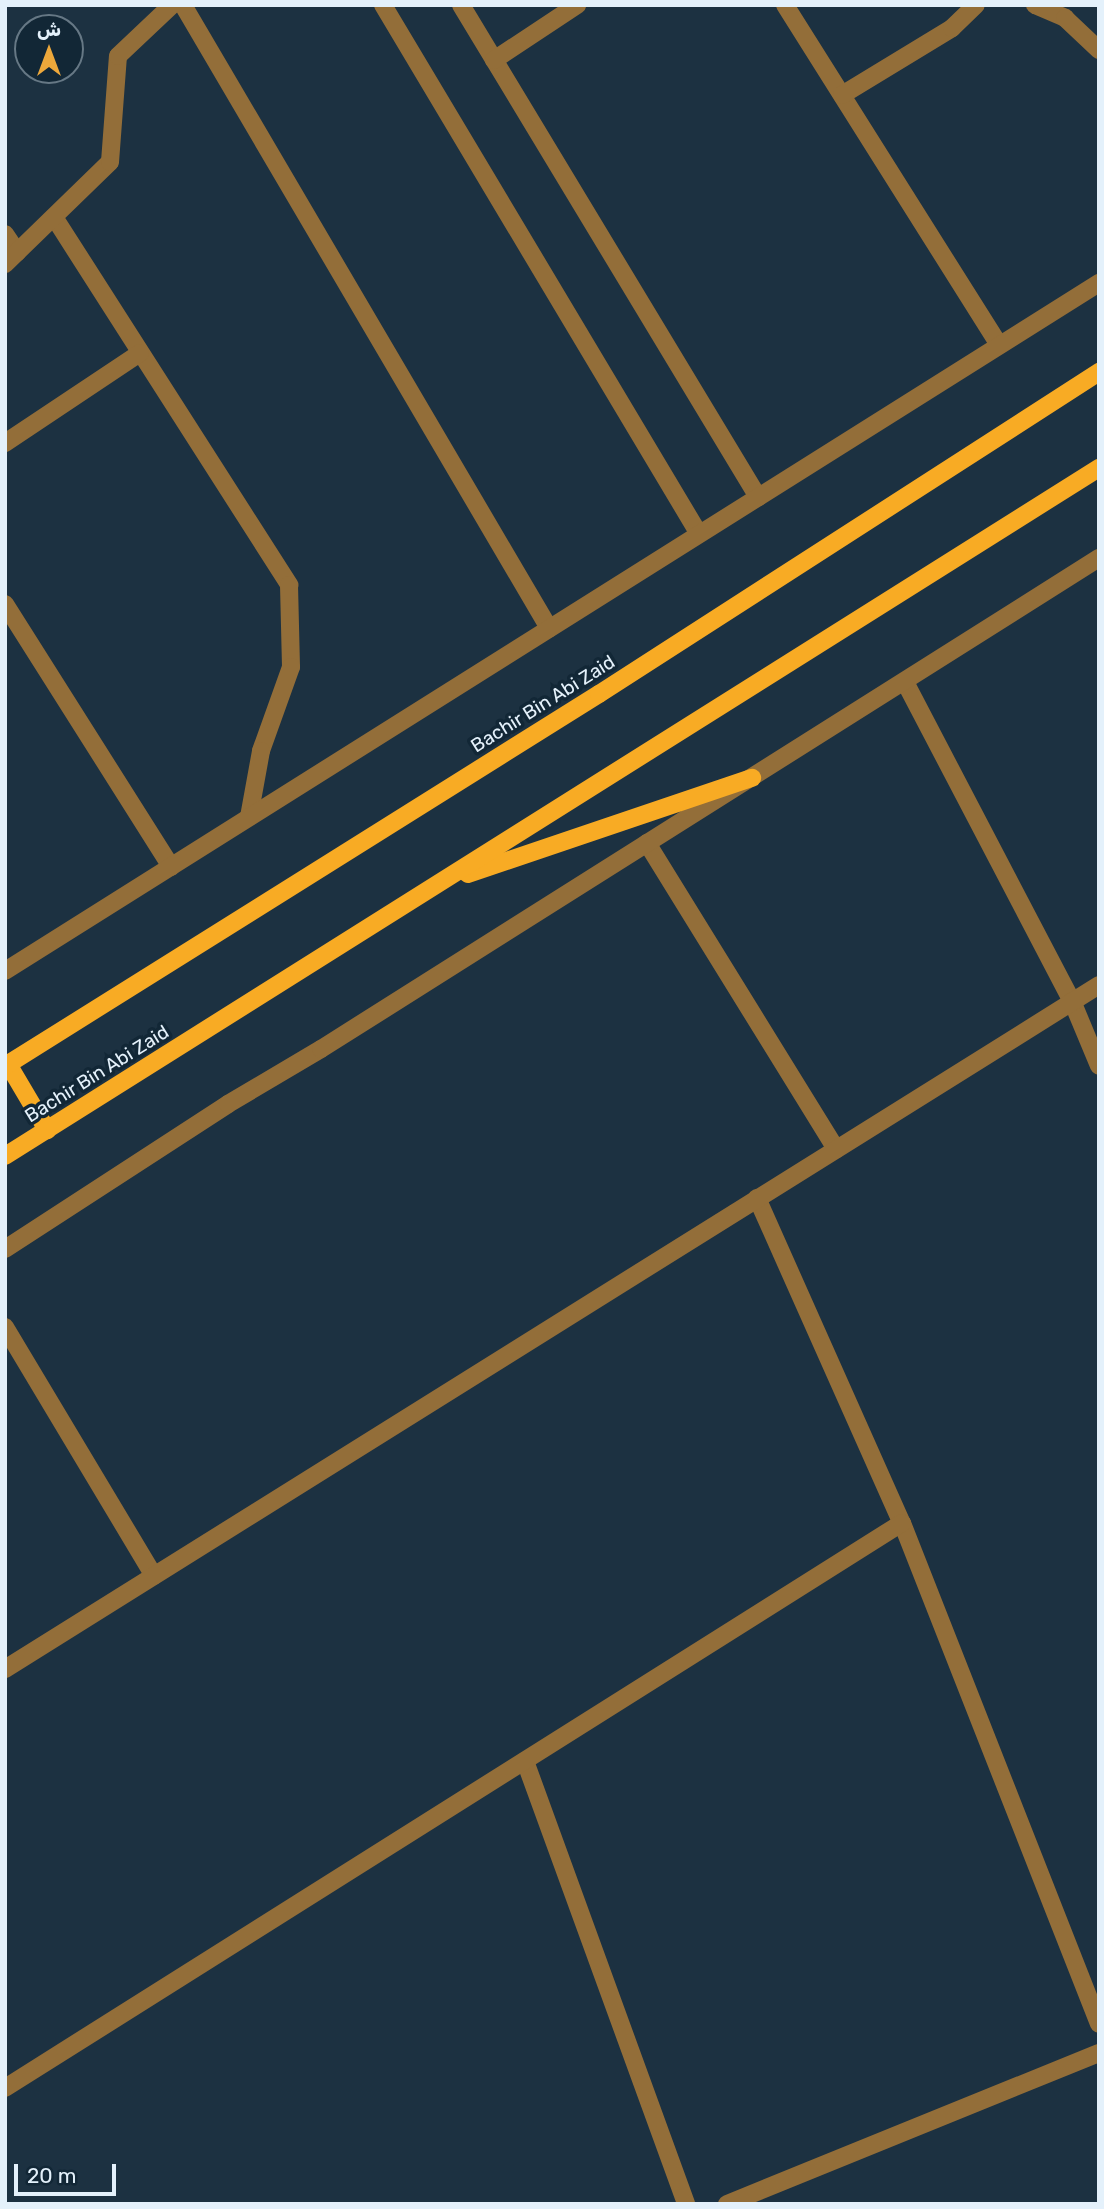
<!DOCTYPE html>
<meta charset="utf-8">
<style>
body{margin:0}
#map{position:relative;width:1104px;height:2209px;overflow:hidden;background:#1c3141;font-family:Rubik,"Noto Naskh Arabic",sans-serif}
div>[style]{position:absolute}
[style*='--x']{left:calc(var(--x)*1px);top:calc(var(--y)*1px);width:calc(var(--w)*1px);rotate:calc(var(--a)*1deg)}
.minor>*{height:18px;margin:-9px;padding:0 9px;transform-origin:9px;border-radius:9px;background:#936e39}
.major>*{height:18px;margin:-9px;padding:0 9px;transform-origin:9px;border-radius:9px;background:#f8ab24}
span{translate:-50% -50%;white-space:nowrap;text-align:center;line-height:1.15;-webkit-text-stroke:7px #122736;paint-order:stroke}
.street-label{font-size:19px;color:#e4f1fb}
.frame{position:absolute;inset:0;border:7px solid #e4f1fb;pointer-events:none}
.north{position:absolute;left:14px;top:14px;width:70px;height:70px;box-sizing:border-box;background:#122736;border:2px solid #667885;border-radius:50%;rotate:0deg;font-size:19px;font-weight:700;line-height:28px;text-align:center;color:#e4f1fb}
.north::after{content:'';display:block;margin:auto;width:24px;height:32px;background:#eda83b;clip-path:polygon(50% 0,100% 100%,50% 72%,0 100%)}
.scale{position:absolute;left:14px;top:2164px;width:102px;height:32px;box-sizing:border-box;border:4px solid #e4f1fb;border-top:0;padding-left:9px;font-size:21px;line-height:24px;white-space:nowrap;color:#e4f1fb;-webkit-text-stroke:5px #122736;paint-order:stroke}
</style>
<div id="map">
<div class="minor">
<i style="--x:183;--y:5;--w:723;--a:59.57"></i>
<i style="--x:383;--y:5;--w:616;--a:59.15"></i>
<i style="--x:461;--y:5;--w:575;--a:58.88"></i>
<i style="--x:785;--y:5;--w:402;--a:57.8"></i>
<i style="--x:1035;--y:5;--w:33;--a:23"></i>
<i style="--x:1065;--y:18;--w:47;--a:43.3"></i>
<i style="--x:494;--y:60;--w:100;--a:-33.5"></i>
<i style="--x:842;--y:95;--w:129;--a:-31.3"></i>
<i style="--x:952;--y:28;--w:33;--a:-44"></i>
<i style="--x:54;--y:217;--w:437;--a:57.4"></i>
<i style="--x:289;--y:585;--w:82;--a:88.6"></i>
<i style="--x:291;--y:667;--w:89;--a:109.7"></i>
<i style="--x:261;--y:751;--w:67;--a:100.3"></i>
<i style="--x:5;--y:234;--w:22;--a:56"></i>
<i style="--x:5;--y:264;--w:146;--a:-44.2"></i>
<i style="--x:110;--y:162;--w:106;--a:-85.7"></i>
<i style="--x:118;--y:56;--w:74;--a:-43.4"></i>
<i style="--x:5;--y:443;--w:162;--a:-33.7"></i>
<i style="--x:5;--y:604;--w:311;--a:57.7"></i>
<i style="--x:905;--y:682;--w:360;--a:62.4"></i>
<i style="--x:1072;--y:1001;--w:70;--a:67.4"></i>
<i style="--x:647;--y:843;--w:360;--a:58.3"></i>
<i style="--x:5;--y:971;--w:1292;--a:-32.17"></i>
<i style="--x:757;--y:1198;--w:356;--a:66"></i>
<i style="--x:902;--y:1523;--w:538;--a:68.53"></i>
<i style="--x:5;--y:1249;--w:266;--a:-33"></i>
<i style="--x:228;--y:1104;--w:108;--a:-30.6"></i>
<i style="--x:321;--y:1049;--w:920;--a:-32.26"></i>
<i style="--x:5;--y:1327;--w:290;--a:59.1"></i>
<i style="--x:5;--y:1669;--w:1290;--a:-32.01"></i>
<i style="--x:525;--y:1761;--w:471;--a:70"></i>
<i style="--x:5;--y:2088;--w:1060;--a:-32.21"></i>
<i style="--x:727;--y:2204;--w:401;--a:-22.1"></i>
</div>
<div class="major">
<i style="--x:468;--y:874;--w:300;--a:-18.7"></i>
<i style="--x:8;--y:1064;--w:77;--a:59.4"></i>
<i style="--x:5;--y:1066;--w:701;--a:-32.06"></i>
<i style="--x:599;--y:694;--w:595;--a:-32.78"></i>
<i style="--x:5;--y:1156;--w:1292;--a:-32.17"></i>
</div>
<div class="street-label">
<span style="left:543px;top:704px;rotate:-32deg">Bachir Bin Abi Zaid</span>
<span style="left:97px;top:1074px;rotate:-32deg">Bachir Bin Abi Zaid</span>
</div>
<div class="frame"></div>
<div class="north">ش</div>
<div class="scale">20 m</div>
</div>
